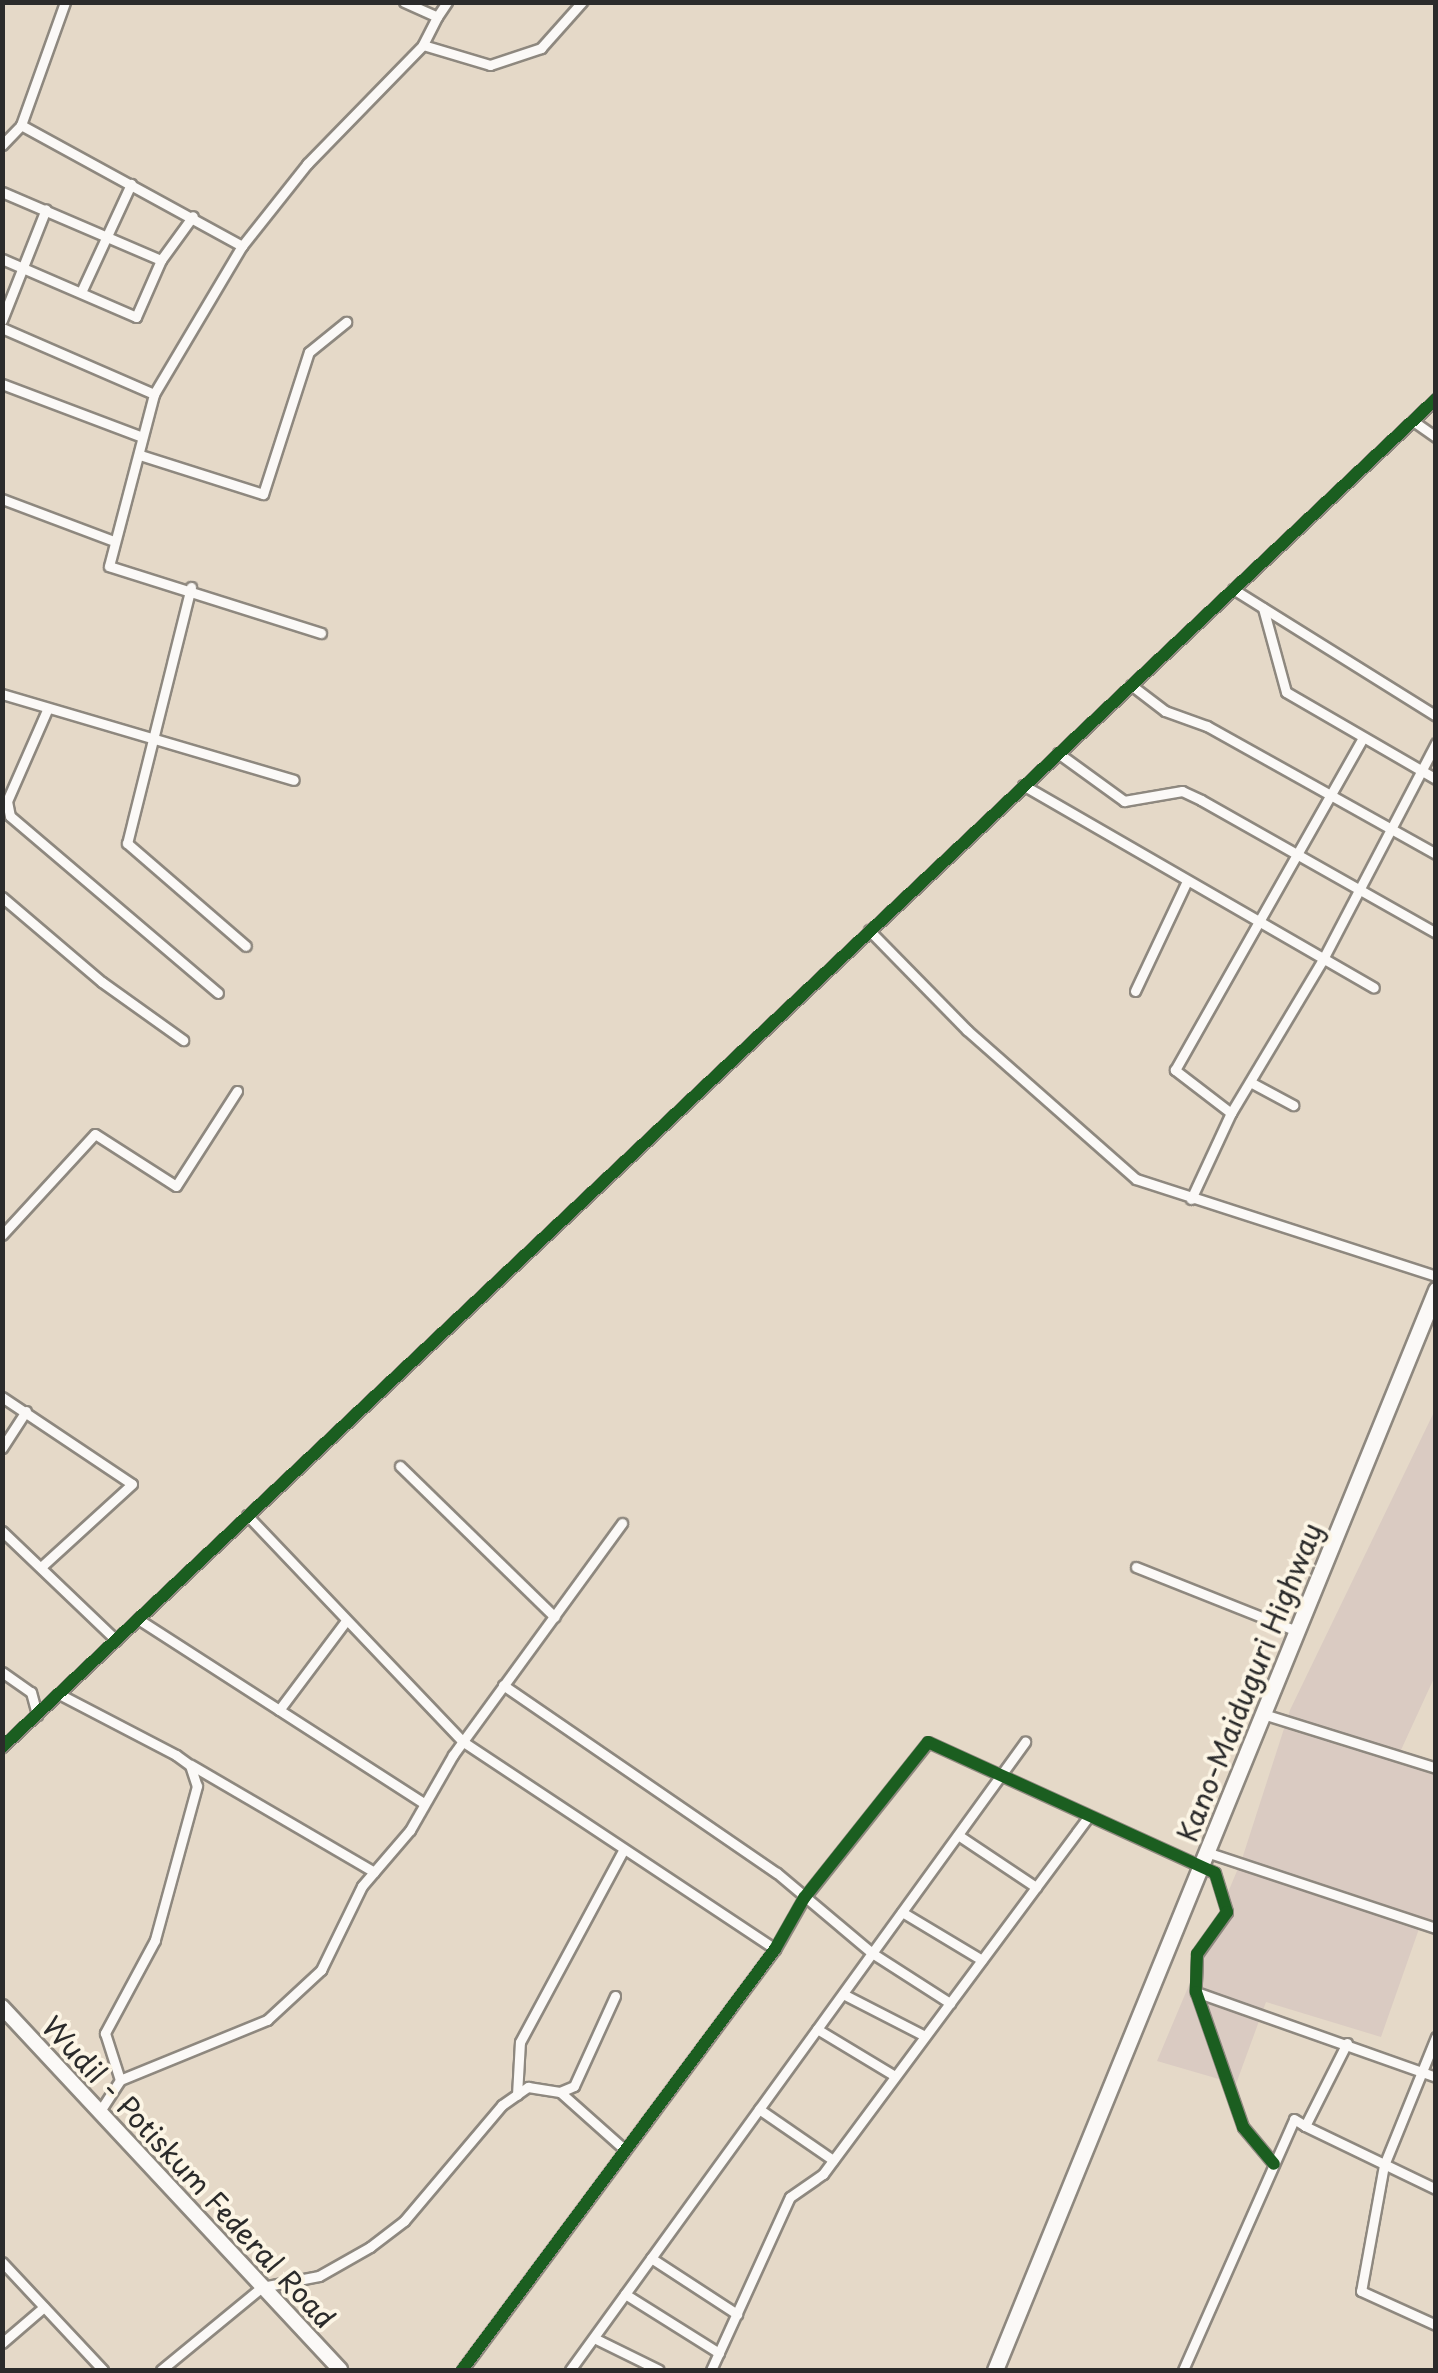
<!DOCTYPE html>
<style>
body{margin:0}
#map{position:relative;width:1438px;height:2373px;overflow:hidden;background:#e5d9c8;font-family:"Playpen Sans",sans-serif}
div>[style]{position:absolute}
[style*='--x']{left:calc(var(--x)*1px);top:calc(var(--y)*1px);width:calc(var(--w)*1px);rotate:calc(var(--a)*1deg)}
.industrial>*{inset:0;background:#dacbc2}
.roads{filter:drop-shadow(2px 0 #8e887f) drop-shadow(-2px 0 #8e887f) drop-shadow(0 2px #8e887f) drop-shadow(0 -2px #8e887f)}
.street>*{height:9px;margin:-4.5px;padding:0 4.5px;transform-origin:4.5px;border-radius:4.5px;background:#fbf9f7}
.primary>*{height:14px;margin:-7px;padding:0 7px;transform-origin:7px;border-radius:7px;background:#fbf9f7}
.highway>*{height:15px;margin:-7.5px;padding:0 7.5px;transform-origin:7.5px;border-radius:7.5px;background:#fbf9f7}
.cycleway>*{height:12px;margin:-6px;padding:0 6px;transform-origin:6px;border-radius:6px;background:#1b5e20}
span{translate:-50% -50%;white-space:nowrap;text-align:center;line-height:1.15;-webkit-text-stroke:8px #fcf5e5;paint-order:stroke}
.street-label{font-size:28px;color:#2b2b2b}
.frame{position:absolute;inset:0;border:5px solid #2b2b2b;pointer-events:none}
</style>
<div id="map">
<div class="industrial">
<i style="clip-path:polygon(1435px 1410px,1435px 1676px,1401px 1750px,1435px 1763px,1435px 1930px,1420px 1926px,1381px 2037px,1266px 2002px,1236px 2084px,1157px 2061px,1242px 1859px,1290px 1710px)"></i>
</div>
<div class="roads">
<div class="street">
<i style="--x:404;--y:2;--w:36;--a:24"></i>
<i style="--x:437;--y:17;--w:31;--a:117"></i>
<i style="--x:437;--y:17;--w:18;--a:-56"></i>
<i style="--x:21;--y:125;--w:131;--a:-70.3"></i>
<i style="--x:2;--y:145;--w:28;--a:-46"></i>
<i style="--x:21;--y:125;--w:252;--a:28.7"></i>
<i style="--x:2;--y:192;--w:173;--a:23.2"></i>
<i style="--x:2;--y:259;--w:146;--a:23.4"></i>
<i style="--x:136;--y:317;--w:62;--a:-66.3"></i>
<i style="--x:161;--y:260;--w:54;--a:-54"></i>
<i style="--x:82;--y:290;--w:117;--a:-65.2"></i>
<i style="--x:2;--y:320;--w:119;--a:-68.4"></i>
<i style="--x:2;--y:328;--w:166;--a:23.5"></i>
<i style="--x:2;--y:384;--w:150;--a:20.7"></i>
<i style="--x:1413;--y:421;--w:28;--a:35"></i>
<i style="--x:140;--y:455;--w:129;--a:17.6"></i>
<i style="--x:263;--y:494;--w:149;--a:-72.1"></i>
<i style="--x:309;--y:352;--w:48;--a:-39"></i>
<i style="--x:2;--y:499;--w:116;--a:20.6"></i>
<i style="--x:191;--y:587;--w:264;--a:104"></i>
<i style="--x:127;--y:843;--w:157;--a:40.9"></i>
<i style="--x:1233;--y:589;--w:239;--a:32"></i>
<i style="--x:1263;--y:608;--w:87;--a:74.7"></i>
<i style="--x:1286;--y:692;--w:173;--a:30.1"></i>
<i style="--x:321;--y:633;--w:222;--a:-162.5"></i>
<i style="--x:109;--y:566;--w:178;--a:-75.3"></i>
<i style="--x:154;--y:394;--w:172;--a:-59.3"></i>
<i style="--x:242;--y:246;--w:105;--a:-51.6"></i>
<i style="--x:307;--y:164;--w:166;--a:-45.7"></i>
<i style="--x:423;--y:45;--w:70;--a:16.6"></i>
<i style="--x:490;--y:65;--w:54;--a:-18.4"></i>
<i style="--x:541;--y:48;--w:62;--a:-48.3"></i>
<i style="--x:1131;--y:685;--w:43;--a:37.4"></i>
<i style="--x:1165;--y:711;--w:45;--a:19.7"></i>
<i style="--x:1207;--y:726;--w:262;--a:29.2"></i>
<i style="--x:2;--y:694;--w:304;--a:16.4"></i>
<i style="--x:47;--y:710;--w:99;--a:113.7"></i>
<i style="--x:7;--y:801;--w:15;--a:79"></i>
<i style="--x:10;--y:816;--w:273;--a:40.4"></i>
<i style="--x:1058;--y:753;--w:82;--a:36"></i>
<i style="--x:1124;--y:801;--w:59;--a:-9.8"></i>
<i style="--x:1182;--y:791;--w:21;--a:25"></i>
<i style="--x:1201;--y:800;--w:270;--a:29.5"></i>
<i style="--x:1023;--y:785;--w:405;--a:30"></i>
<i style="--x:2;--y:897;--w:131;--a:40.4"></i>
<i style="--x:102;--y:982;--w:100;--a:35.6"></i>
<i style="--x:869;--y:930;--w:140;--a:45.6"></i>
<i style="--x:967;--y:1030;--w:225;--a:41.4"></i>
<i style="--x:1136;--y:1179;--w:315;--a:17.9"></i>
<i style="--x:1135;--y:991;--w:119;--a:-64.7"></i>
<i style="--x:1252;--y:1083;--w:47;--a:28.2"></i>
<i style="--x:1231;--y:1113;--w:71;--a:-142.5"></i>
<i style="--x:1175;--y:1070;--w:382;--a:-60.5"></i>
<i style="--x:1191;--y:1199;--w:95;--a:-65.1"></i>
<i style="--x:1231;--y:1113;--w:177;--a:-59.1"></i>
<i style="--x:1322;--y:961;--w:246;--a:-62.4"></i>
<i style="--x:2;--y:1235;--w:137;--a:-47.4"></i>
<i style="--x:95;--y:1134;--w:96;--a:32.7"></i>
<i style="--x:176;--y:1186;--w:113;--a:-57.3"></i>
<i style="--x:2;--y:1397;--w:156;--a:33.8"></i>
<i style="--x:132;--y:1484;--w:123;--a:137.6"></i>
<i style="--x:2;--y:1448;--w:44;--a:-57"></i>
<i style="--x:400;--y:1466;--w:216;--a:44.3"></i>
<i style="--x:247;--y:1515;--w:312;--a:46.4"></i>
<i style="--x:462;--y:1741;--w:376;--a:33.6"></i>
<i style="--x:2;--y:1531;--w:158;--a:43.7"></i>
<i style="--x:1136;--y:1567;--w:173;--a:21.7"></i>
<i style="--x:138;--y:1619;--w:339;--a:32.8"></i>
<i style="--x:2;--y:1672;--w:35;--a:35"></i>
<i style="--x:31;--y:1692;--w:24;--a:75"></i>
<i style="--x:503;--y:1685;--w:332;--a:34.5"></i>
<i style="--x:777;--y:1873;--w:124;--a:40.1"></i>
<i style="--x:872;--y:1953;--w:93;--a:32.7"></i>
<i style="--x:59;--y:1694;--w:132;--a:27.5"></i>
<i style="--x:176;--y:1755;--w:17;--a:36"></i>
<i style="--x:190;--y:1765;--w:22;--a:72"></i>
<i style="--x:197;--y:1786;--w:160;--a:105.3"></i>
<i style="--x:155;--y:1940;--w:106;--a:118.3"></i>
<i style="--x:105;--y:2033;--w:49;--a:72.3"></i>
<i style="--x:279;--y:1710;--w:110;--a:-53.1"></i>
<i style="--x:1263;--y:1714;--w:181;--a:17.3"></i>
<i style="--x:2;--y:1747;--w:1968;--a:-43.23"></i>
<i style="--x:191;--y:1765;--w:212;--a:30.3"></i>
<i style="--x:958;--y:1835;--w:94;--a:33.7"></i>
<i style="--x:1206;--y:1852;--w:242;--a:18.3"></i>
<i style="--x:902;--y:1912;--w:93;--a:31"></i>
<i style="--x:1196;--y:1992;--w:255;--a:19.5"></i>
<i style="--x:843;--y:1994;--w:92;--a:27.1"></i>
<i style="--x:817;--y:2029;--w:91;--a:31.1"></i>
<i style="--x:1436;--y:2037;--w:138;--a:112.1"></i>
<i style="--x:1384;--y:2165;--w:128;--a:100.3"></i>
<i style="--x:1361;--y:2291;--w:82;--a:24.4"></i>
<i style="--x:560;--y:2092;--w:87;--a:41.7"></i>
<i style="--x:517;--y:2095;--w:53;--a:-86.8"></i>
<i style="--x:520;--y:2042;--w:219;--a:-61.7"></i>
<i style="--x:759;--y:2109;--w:90;--a:34.6"></i>
<i style="--x:100;--y:2111;--w:37;--a:-57"></i>
<i style="--x:120;--y:2080;--w:159;--a:-22.2"></i>
<i style="--x:267;--y:2020;--w:74;--a:-42.8"></i>
<i style="--x:321;--y:1970;--w:93;--a:-64"></i>
<i style="--x:362;--y:1886;--w:74;--a:-49.4"></i>
<i style="--x:410;--y:1830;--w:86;--a:-60.2"></i>
<i style="--x:453;--y:1755;--w:287;--a:-53.9"></i>
<i style="--x:1305;--y:2126;--w:145;--a:25.7"></i>
<i style="--x:651;--y:2258;--w:103;--a:33.1"></i>
<i style="--x:2;--y:2262;--w:148;--a:46.9"></i>
<i style="--x:625;--y:2294;--w:111;--a:32.1"></i>
<i style="--x:594;--y:2338;--w:72;--a:26.2"></i>
<i style="--x:2;--y:2343;--w:55;--a:-40.6"></i>
<i style="--x:161;--y:2370;--w:131;--a:-39.4"></i>
<i style="--x:262;--y:2287;--w:58;--a:-10.9"></i>
<i style="--x:319;--y:2276;--w:59;--a:-29.6"></i>
<i style="--x:370;--y:2247;--w:43;--a:-37.4"></i>
<i style="--x:404;--y:2221;--w:152;--a:-49.8"></i>
<i style="--x:502;--y:2105;--w:32;--a:-35"></i>
<i style="--x:528;--y:2087;--w:32;--a:9"></i>
<i style="--x:560;--y:2092;--w:15;--a:-23"></i>
<i style="--x:574;--y:2086;--w:99;--a:-65.5"></i>
<i style="--x:462;--y:2370;--w:525;--a:-53.37"></i>
<i style="--x:775;--y:1949;--w:59;--a:-60.4"></i>
<i style="--x:804;--y:1898;--w:199;--a:-51.5"></i>
<i style="--x:928;--y:1742;--w:315;--a:24.5"></i>
<i style="--x:1215;--y:1873;--w:41;--a:72.9"></i>
<i style="--x:1227;--y:1912;--w:52;--a:125.5"></i>
<i style="--x:1197;--y:1954;--w:38;--a:92"></i>
<i style="--x:1196;--y:1992;--w:143;--a:70.8"></i>
<i style="--x:1243;--y:2127;--w:48;--a:50"></i>
<i style="--x:570;--y:2370;--w:776;--a:-54.08"></i>
<i style="--x:711;--y:2370;--w:190;--a:-65.5"></i>
<i style="--x:790;--y:2197;--w:40;--a:-34.9"></i>
<i style="--x:823;--y:2174;--w:443;--a:-53.4"></i>
<i style="--x:1183;--y:2370;--w:274;--a:-66.1"></i>
<i style="--x:1294;--y:2119;--w:13;--a:32"></i>
<i style="--x:1305;--y:2126;--w:93;--a:-63.2"></i>
</div>
<div class="primary">
<i style="--x:2;--y:2007;--w:496;--a:47"></i>
</div>
<div class="highway">
<i style="--x:995;--y:2370;--w:1167;--a:-67.79"></i>
</div>
</div>
<div class="cycleway">
<i style="--x:2;--y:1747;--w:1968;--a:-43.23"></i>
<i style="--x:462;--y:2370;--w:525;--a:-53.37"></i>
<i style="--x:775;--y:1949;--w:59;--a:-60.4"></i>
<i style="--x:804;--y:1898;--w:199;--a:-51.5"></i>
<i style="--x:928;--y:1742;--w:315;--a:24.5"></i>
<i style="--x:1215;--y:1873;--w:41;--a:72.9"></i>
<i style="--x:1227;--y:1912;--w:52;--a:125.5"></i>
<i style="--x:1197;--y:1954;--w:38;--a:92"></i>
<i style="--x:1196;--y:1992;--w:143;--a:70.8"></i>
<i style="--x:1243;--y:2127;--w:48;--a:50"></i>
</div>
<div class="street-label">
<span style="left:1249px;top:1682px;rotate:-68deg">Kano-Maiduguri Highway</span>
<span style="left:189px;top:2172px;rotate:47deg">Wudil - Potiskum Federal Road</span>
</div>
<div class="frame"></div>
</div>
